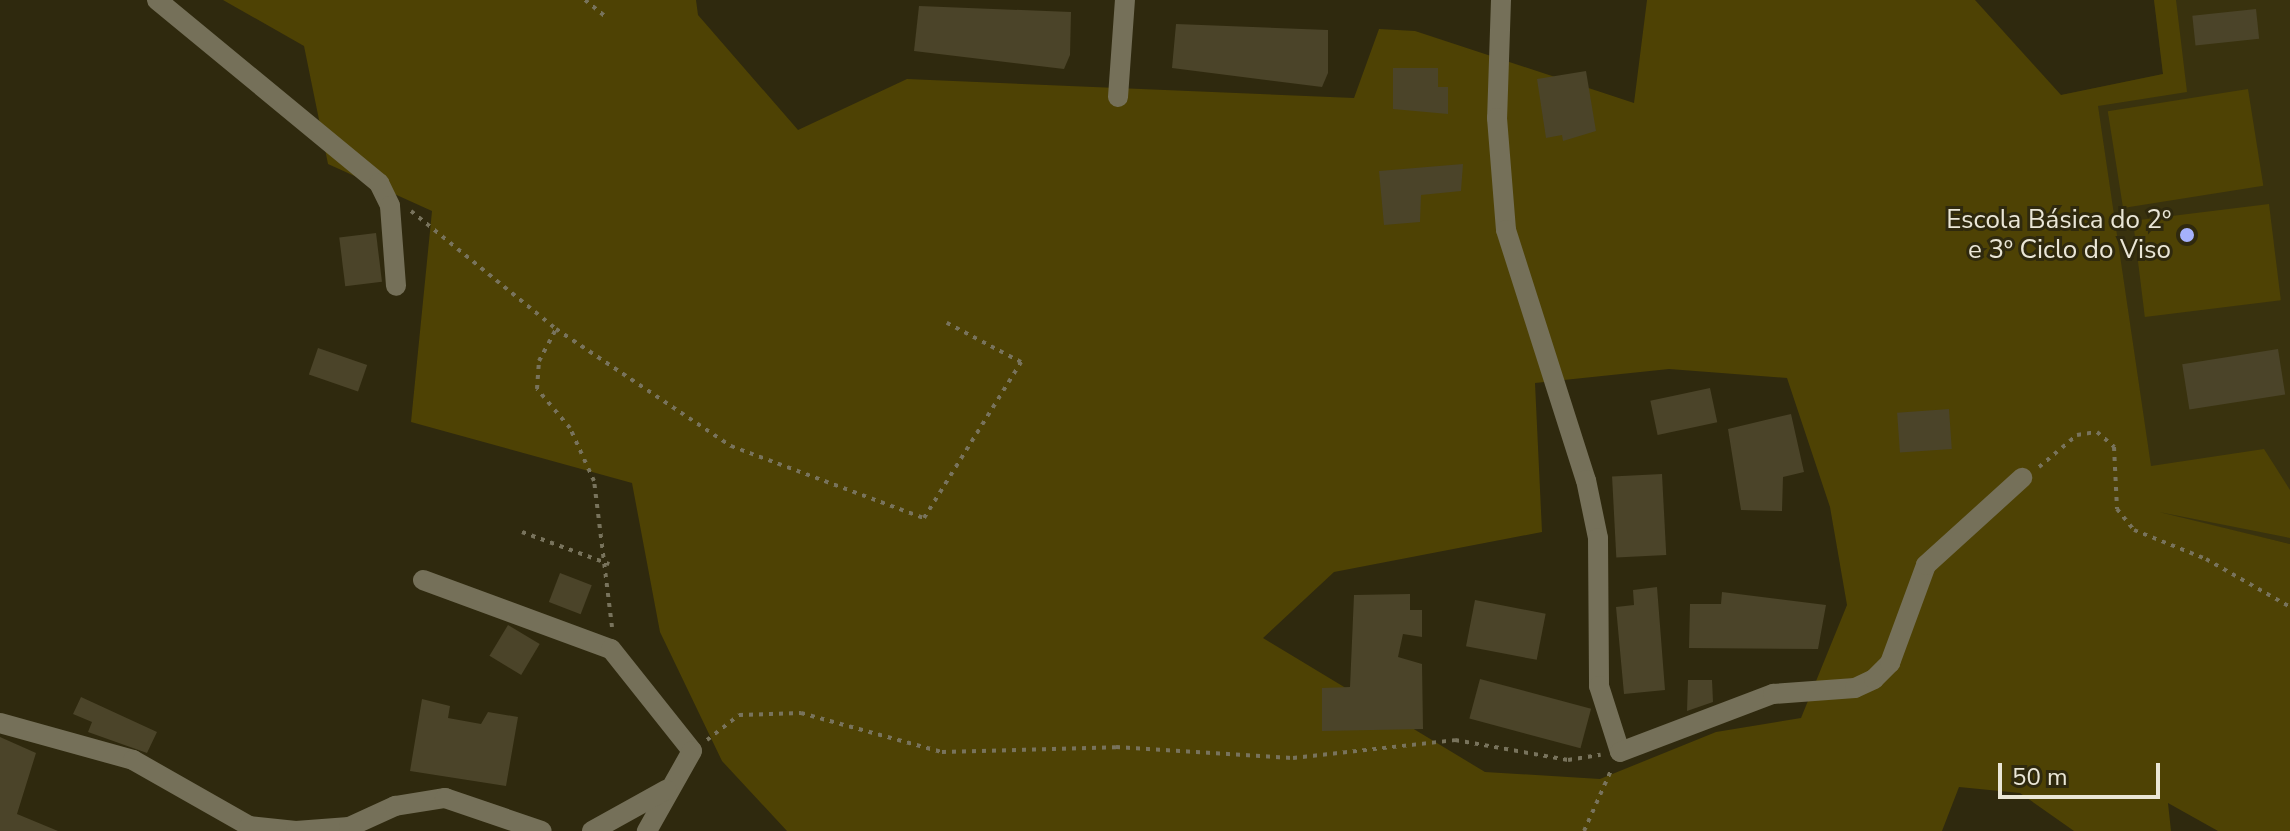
<!DOCTYPE html>
<meta charset="utf-8">
<style>
body{margin:0}
#map{position:relative;width:2290px;height:831px;overflow:hidden;background:#2f290e;font-family:"Nunito Sans",sans-serif}
div>[style]{position:absolute}
[style*='--x']{left:calc(var(--x)*1px);top:calc(var(--y)*1px);width:calc(var(--w)*1px);rotate:calc(var(--a)*1deg)}
.built>*{inset:0;background:#39320e}
.green>*{inset:0;background:#4e4204;transform-origin:0 0}
.building>*{inset:0;background:#4b4429;transform-origin:0 0}
.path>*{height:4px;margin-top:-2px;transform-origin:0;background:repeating-linear-gradient(90deg,#78735c 0 4px,transparent 0 10px)}
.minor>*{height:20px;margin:-10px;padding:0 10px;transform-origin:10px;border-radius:10px;background:#757059}
.dots>*{width:22px;height:22px;translate:-50% -50%;box-sizing:border-box;border:4px solid #2f290e;border-radius:50%}
span{translate:-50% -50%;white-space:nowrap;text-align:center;line-height:1.15;-webkit-text-stroke:6px #2f290e;paint-order:stroke}
.poi-label{font-size:26px;color:#eae6d6}
.right{translate:-100% -50%;text-align:right}
.scale{position:absolute;left:1998px;top:763px;width:162px;height:36px;box-sizing:border-box;border:4px solid #eae6d6;border-top:0;padding-left:10px;font-size:24px;line-height:28px;white-space:nowrap;color:#eae6d6;-webkit-text-stroke:6px #2f290e;paint-order:stroke}
</style>
<div id="map">
<div class="built">
<i style="clip-path:polygon(2154px 0,2290px 0,2290px 544px,2129px 506px,2061px 95px,2163px 74px)"></i>
</div>
<div class="green">
<i style="clip-path:polygon(evenodd,223px 0,696px 0,698px 15px,798px 130px,907px 79px,1354px 98px,1379px 29px,1415px 31px,1634px 103px,1647px 0,1975px 0,2061px 95px,2163px 74px,2154px 0,2176px 0,2187px 92px,2098px 106px,2151px 466px,2264px 449px,2290px 490px,2290px 538px,2159px 512px,2290px 544px,2290px 831px,2218px 831px,2168px 803px,2171px 831px,2074px 831px,2020px 793px,1959px 787px,1942px 831px,787px 831px,722px 761px,660px 632px,632px 483px,411px 422px,432px 211px,328px 164px,304px 46px,223px 0,1669px 369px,1787px 378px,1830px 507px,1847px 605px,1801px 718px,1716px 732px,1600px 779px,1485px 772px,1263px 638px,1334px 572px,1542px 532px,1535px 383px,1669px 369px)"></i>
<i style="left:2248px;top:89px;width:98px;height:142px;rotate:81deg"></i>
<i style="left:2269px;top:204px;width:97px;height:137px;rotate:83deg"></i>
</div>
<div class="building">
<i style="clip-path:polygon(919px 6px,1071px 12px,1070px 55px,1064px 69px,914px 51px)"></i>
<i style="left:2256px;top:9px;width:30px;height:64px;rotate:84deg"></i>
<i style="clip-path:polygon(1176px 24px,1328px 30px,1328px 73px,1322px 87px,1172px 68px)"></i>
<i style="clip-path:polygon(1393px 68px,1438px 68px,1438px 87px,1448px 87px,1448px 114px,1393px 109px)"></i>
<i style="clip-path:polygon(1586px 71px,1596px 131px,1563px 141px,1562px 135px,1546px 138px,1537px 79px)"></i>
<i style="clip-path:polygon(1463px 164px,1461px 191px,1421px 195px,1420px 222px,1384px 225px,1379px 171px)"></i>
<i style="left:376px;top:233px;width:49px;height:37px;rotate:83deg"></i>
<i style="left:318px;top:348px;width:52px;height:28px;rotate:19deg"></i>
<i style="left:2278px;top:349px;width:46px;height:97px;rotate:81deg"></i>
<i style="left:1710px;top:388px;width:35px;height:61px;rotate:78deg"></i>
<i style="left:1949px;top:409px;width:40px;height:52px;rotate:86deg"></i>
<i style="clip-path:polygon(1791px 414px,1804px 472px,1783px 477px,1782px 511px,1741px 510px,1728px 429px)"></i>
<i style="left:1662px;top:474px;width:81px;height:50px;rotate:87deg"></i>
<i style="left:560px;top:573px;width:34px;height:31px;rotate:21deg"></i>
<i style="clip-path:polygon(1657px 587px,1665px 690px,1624px 694px,1616px 607px,1634px 605px,1633px 590px)"></i>
<i style="clip-path:polygon(1722px 592px,1826px 605px,1818px 649px,1689px 648px,1690px 604px,1721px 604px)"></i>
<i style="clip-path:polygon(1410px 594px,1410px 610px,1422px 610px,1422px 637px,1403px 634px,1398px 657px,1422px 664px,1423px 729px,1322px 731px,1322px 688px,1350px 687px,1354px 595px)"></i>
<i style="left:1475px;top:600px;width:72px;height:47px;rotate:11deg"></i>
<i style="left:508px;top:625px;width:37px;height:36px;rotate:31deg"></i>
<i style="left:1480px;top:679px;width:115px;height:41px;rotate:15deg"></i>
<i style="clip-path:polygon(1688px 680px,1712px 680px,1713px 702px,1687px 711px)"></i>
<i style="clip-path:polygon(81px 697px,157px 732px,147px 753px,88px 732px,92px 722px,73px 714px)"></i>
<i style="clip-path:polygon(422px 699px,450px 706px,448px 718px,481px 724px,488px 712px,518px 717px,506px 786px,410px 771px)"></i>
<i style="clip-path:polygon(0 737px,36px 753px,17px 814px,58px 831px,0 831px)"></i>
</div>
<div class="path">
<i style="--x:585;--y:0;--w:26;--a:39"></i>
<i style="--x:411;--y:211;--w:187;--a:39.1"></i>
<i style="--x:2039;--y:467;--w:50;--a:-40.1"></i>
<i style="--x:2077;--y:435;--w:20;--a:-9"></i>
<i style="--x:2097;--y:432;--w:23;--a:41"></i>
<i style="--x:2114;--y:447;--w:62;--a:87.2"></i>
<i style="--x:2117;--y:509;--w:27;--a:51"></i>
<i style="--x:2134;--y:530;--w:78;--a:21.9"></i>
<i style="--x:2206;--y:559;--w:97;--a:29.7"></i>
<i style="--x:522;--y:532;--w:93;--a:20.2"></i>
<i style="--x:612;--y:627;--w:147;--a:-97"></i>
<i style="--x:594;--y:481;--w:58;--a:-114.4"></i>
<i style="--x:570;--y:428;--w:51;--a:-130.2"></i>
<i style="--x:537;--y:389;--w:28;--a:-86"></i>
<i style="--x:539;--y:361;--w:36;--a:-62"></i>
<i style="--x:556;--y:329;--w:211;--a:33.8"></i>
<i style="--x:731;--y:446;--w:206;--a:20.5"></i>
<i style="--x:924;--y:518;--w:184;--a:-58.1"></i>
<i style="--x:1021;--y:362;--w:84;--a:-152.2"></i>
<i style="--x:707;--y:740;--w:41;--a:-38"></i>
<i style="--x:739;--y:715;--w:62;--a:-1.8"></i>
<i style="--x:801;--y:713;--w:146;--a:15.5"></i>
<i style="--x:942;--y:752;--w:174;--a:-1.6"></i>
<i style="--x:1116;--y:747;--w:177;--a:3.6"></i>
<i style="--x:1293;--y:758;--w:163;--a:-6.3"></i>
<i style="--x:1455;--y:740;--w:115;--a:10"></i>
<i style="--x:1568;--y:760;--w:33;--a:-9"></i>
<i style="--x:1584;--y:831;--w:69;--a:-66"></i>
</div>
<div class="minor">
<i style="--x:157;--y:0;--w:288;--a:39.5"></i>
<i style="--x:379;--y:183;--w:25;--a:64"></i>
<i style="--x:390;--y:206;--w:80;--a:85.7"></i>
<i style="--x:1501;--y:0;--w:118;--a:91.9"></i>
<i style="--x:1497;--y:118;--w:112;--a:85.4"></i>
<i style="--x:1506;--y:230;--w:262;--a:72.3"></i>
<i style="--x:1586;--y:480;--w:59;--a:78.3"></i>
<i style="--x:1598;--y:538;--w:148;--a:89.6"></i>
<i style="--x:1599;--y:686;--w:69;--a:72.3"></i>
<i style="--x:1620;--y:752;--w:164;--a:-20.8"></i>
<i style="--x:1773;--y:694;--w:82;--a:-4.2"></i>
<i style="--x:1855;--y:688;--w:21;--a:-25"></i>
<i style="--x:1874;--y:679;--w:23;--a:-45"></i>
<i style="--x:1890;--y:663;--w:104;--a:-69.8"></i>
<i style="--x:1926;--y:565;--w:130;--a:-42.2"></i>
<i style="--x:1118;--y:97;--w:97;--a:-85.9"></i>
<i style="--x:423;--y:580;--w:200;--a:20.2"></i>
<i style="--x:611;--y:649;--w:130;--a:51.5"></i>
<i style="--x:692;--y:751;--w:92;--a:119.4"></i>
<i style="--x:0;--y:723;--w:138;--a:15.5"></i>
<i style="--x:133;--y:760;--w:133;--a:29.6"></i>
<i style="--x:249;--y:826;--w:47;--a:6.1"></i>
<i style="--x:296;--y:831;--w:53;--a:-4.3"></i>
<i style="--x:349;--y:827;--w:51;--a:-24.5"></i>
<i style="--x:395;--y:806;--w:51;--a:-9.1"></i>
<i style="--x:445;--y:798;--w:102;--a:18.8"></i>
<i style="--x:592;--y:831;--w:85;--a:-29"></i>
</div>
<div class="dots">
<i style="left:2187px;top:235px;background:#a5b1fc"></i>
</div>
<div class="poi-label">
<span class="right" style="left:2171px;top:235px">Escola Básica do 2º<br>e 3º Ciclo do Viso</span>
</div>
<div class="scale">50 m</div>
</div>
